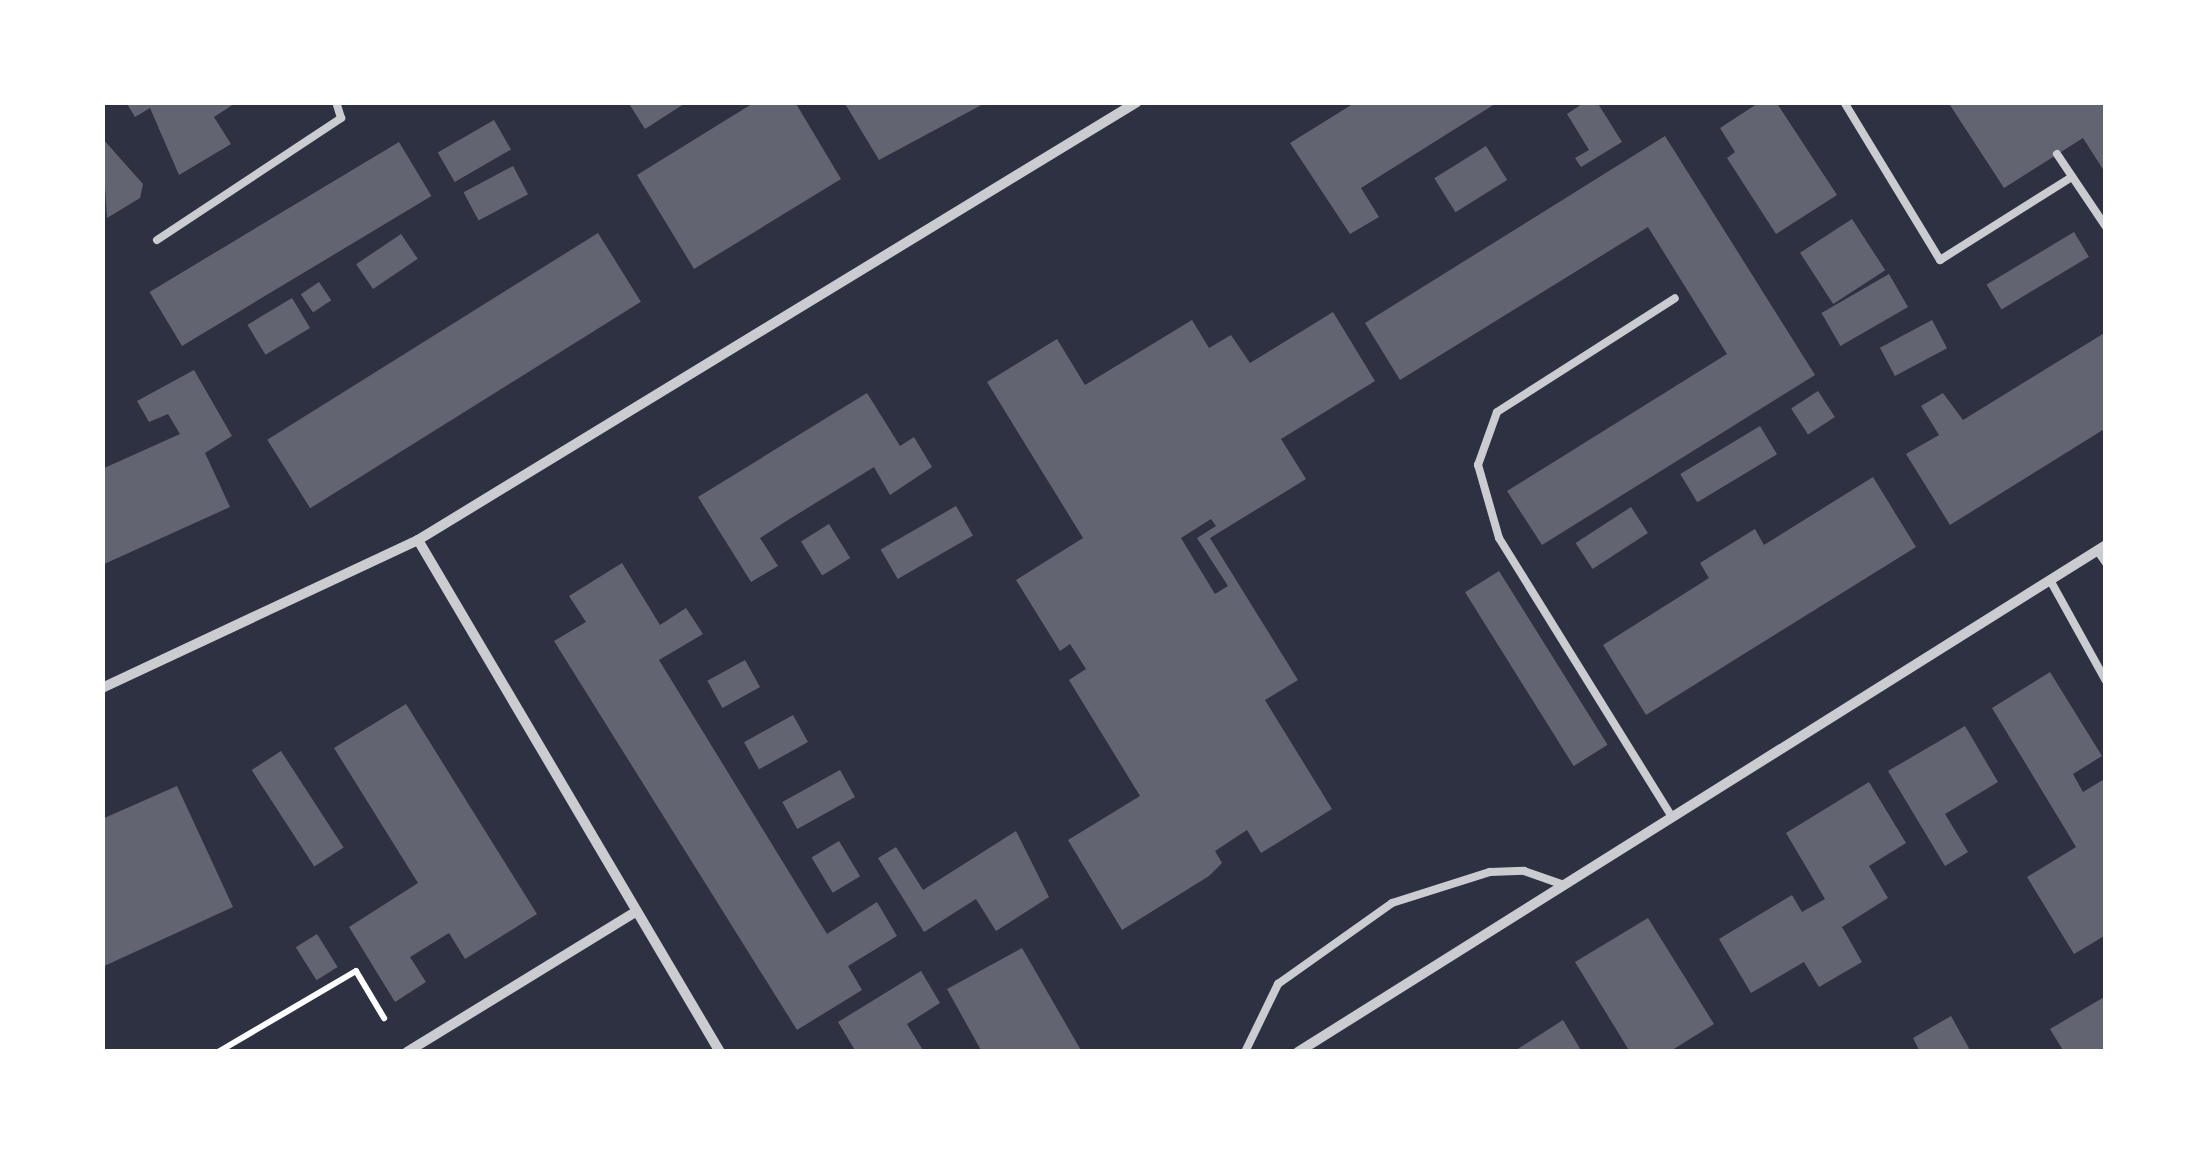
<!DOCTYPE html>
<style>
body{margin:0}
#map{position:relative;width:2208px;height:1154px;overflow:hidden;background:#2d3142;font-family:"Times New Roman",serif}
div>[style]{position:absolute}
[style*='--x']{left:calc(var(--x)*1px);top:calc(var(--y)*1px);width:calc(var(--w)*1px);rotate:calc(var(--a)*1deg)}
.building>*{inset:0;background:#626471;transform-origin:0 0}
.path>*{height:6px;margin:-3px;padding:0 3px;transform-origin:3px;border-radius:3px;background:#fff}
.service>*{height:8px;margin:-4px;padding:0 4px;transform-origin:4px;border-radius:4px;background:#caccd0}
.minor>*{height:10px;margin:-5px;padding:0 5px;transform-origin:5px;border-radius:5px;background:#caccd0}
span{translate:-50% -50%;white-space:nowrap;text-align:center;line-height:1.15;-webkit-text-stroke:10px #fff;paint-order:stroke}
.frame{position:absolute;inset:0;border:105px solid #fff;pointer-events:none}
</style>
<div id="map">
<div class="building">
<i style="clip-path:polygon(126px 102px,237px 102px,214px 117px,231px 144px,179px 175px,150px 108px,135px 117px)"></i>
<i style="clip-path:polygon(628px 102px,687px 102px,645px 129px)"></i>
<i style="clip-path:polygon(755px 102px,795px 102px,841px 179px,694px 269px,637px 175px)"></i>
<i style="clip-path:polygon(844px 102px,987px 102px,879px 160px)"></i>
<i style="clip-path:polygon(1356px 102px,1498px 102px,1361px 188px,1379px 217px,1350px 234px,1290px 143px)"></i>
<i style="clip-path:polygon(1585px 102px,1597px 102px,1622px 142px,1581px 167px,1575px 158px,1589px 150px,1567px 114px)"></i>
<i style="clip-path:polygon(1760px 102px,1776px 102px,1837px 195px,1776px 234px,1727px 158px,1735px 152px,1720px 128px)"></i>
<i style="clip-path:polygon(1948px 102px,2106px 102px,2106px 174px,2083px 138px,2004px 188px)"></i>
<i style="left:494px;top:120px;width:34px;height:65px;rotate:60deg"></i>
<i style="clip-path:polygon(1665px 136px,1815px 375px,1542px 545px,1507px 491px,1727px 354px,1648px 227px,1400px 380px,1365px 323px)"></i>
<i style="clip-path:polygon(102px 138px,143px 184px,140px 198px,107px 218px)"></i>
<i style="left:399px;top:142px;width:63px;height:291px;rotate:59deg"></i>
<i style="left:1486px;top:146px;width:40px;height:61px;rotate:58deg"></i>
<i style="left:513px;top:166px;width:32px;height:56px;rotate:62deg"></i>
<i style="left:1852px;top:219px;width:61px;height:62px;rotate:57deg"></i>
<i style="left:2074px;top:232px;width:29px;height:102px;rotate:59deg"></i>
<i style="left:598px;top:233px;width:81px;height:390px;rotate:58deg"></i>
<i style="left:401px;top:234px;width:30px;height:54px;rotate:56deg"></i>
<i style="left:1889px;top:274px;width:38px;height:78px;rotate:60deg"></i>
<i style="left:319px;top:282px;width:22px;height:22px;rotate:56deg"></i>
<i style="left:292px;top:298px;width:35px;height:52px;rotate:59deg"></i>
<i style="clip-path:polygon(evenodd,1333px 312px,1375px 381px,1281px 439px,1306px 479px,1210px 538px,1298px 680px,1265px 700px,1332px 809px,1261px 853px,1247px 830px,1215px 851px,1222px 863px,1209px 876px,1122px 930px,1068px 840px,1140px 796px,1069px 680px,1086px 669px,1070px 644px,1060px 651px,1016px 580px,1083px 538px,987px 382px,1057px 339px,1085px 385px,1192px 320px,1209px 348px,1231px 335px,1250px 363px,1333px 312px,1211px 519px,1216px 526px,1197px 538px,1228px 586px,1215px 594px,1181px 538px,1211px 519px)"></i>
<i style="left:1932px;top:320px;width:32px;height:59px;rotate:62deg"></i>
<i style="clip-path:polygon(2106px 332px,2106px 428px,1950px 525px,1906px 454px,1939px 435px,1921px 406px,1943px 393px,1963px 420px)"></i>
<i style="clip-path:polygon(194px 370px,232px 436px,205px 453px,230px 507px,102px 565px,102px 469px,180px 434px,168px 414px,149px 422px,137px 401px)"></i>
<i style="left:1818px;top:391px;width:31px;height:32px;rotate:57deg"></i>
<i style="clip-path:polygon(867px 393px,900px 446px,914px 437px,932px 467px,890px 495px,874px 467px,788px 520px,760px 538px,778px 566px,751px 582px,698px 497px)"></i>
<i style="left:1760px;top:426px;width:33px;height:93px;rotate:59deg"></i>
<i style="clip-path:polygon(1873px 477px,1916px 547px,1646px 715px,1603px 645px,1709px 578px,1700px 563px,1755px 529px,1764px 545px)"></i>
<i style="left:956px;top:506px;width:34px;height:87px;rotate:60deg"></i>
<i style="left:1631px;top:507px;width:31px;height:66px;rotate:57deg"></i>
<i style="left:829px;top:524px;width:40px;height:33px;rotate:58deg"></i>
<i style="clip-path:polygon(622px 563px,660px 625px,686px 608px,703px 634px,659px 660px,827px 934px,877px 902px,897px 936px,848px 966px,862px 990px,797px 1030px,554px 641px,586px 622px,569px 596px)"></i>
<i style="left:1499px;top:571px;width:205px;height:40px;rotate:58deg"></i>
<i style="left:745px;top:660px;width:31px;height:43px;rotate:61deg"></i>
<i style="clip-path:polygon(2050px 672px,2102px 756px,2073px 774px,2083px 792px,2106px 778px,2106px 935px,2074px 954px,2027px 877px,2076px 847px,1992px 708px)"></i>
<i style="clip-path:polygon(406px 704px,537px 914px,465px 959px,449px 933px,410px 957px,426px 982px,395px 1002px,349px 927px,418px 883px,334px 748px)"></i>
<i style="left:793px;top:715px;width:31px;height:56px;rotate:61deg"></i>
<i style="clip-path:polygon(1965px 726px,1998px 782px,1945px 814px,1968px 852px,1945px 866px,1888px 771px)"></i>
<i style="left:281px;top:751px;width:115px;height:35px;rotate:57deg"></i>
<i style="left:840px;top:770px;width:31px;height:66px;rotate:61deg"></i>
<i style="clip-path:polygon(1869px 782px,1906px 843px,1869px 866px,1888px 898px,1842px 927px,1862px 962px,1819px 987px,1804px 962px,1751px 993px,1719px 939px,1792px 895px,1802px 912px,1825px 899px,1786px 833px)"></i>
<i style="clip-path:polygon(177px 786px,233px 907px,102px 967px,102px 819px)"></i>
<i style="clip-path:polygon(1016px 831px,1049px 897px,996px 931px,976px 899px,924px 932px,878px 858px,896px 847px,923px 890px)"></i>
<i style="left:839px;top:841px;width:41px;height:32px;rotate:59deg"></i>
<i style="clip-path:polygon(1648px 918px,1714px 1024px,1669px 1052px,1630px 1052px,1575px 962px)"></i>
<i style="left:317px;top:934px;width:39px;height:25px;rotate:58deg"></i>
<i style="clip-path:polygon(1022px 948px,1082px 1052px,982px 1052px,947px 989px)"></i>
<i style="clip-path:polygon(921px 971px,940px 1003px,907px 1024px,924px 1052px,856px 1052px,838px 1022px)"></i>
<i style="clip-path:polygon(2106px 996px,2106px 1052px,2064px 1052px,2050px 1029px)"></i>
<i style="clip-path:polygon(1951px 1016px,1971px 1052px,1920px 1052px,1913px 1038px)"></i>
<i style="clip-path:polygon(1563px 1020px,1582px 1052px,1513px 1052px)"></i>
</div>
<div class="path">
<i style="--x:218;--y:1052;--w:160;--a:-30.4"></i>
<i style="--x:356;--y:971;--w:55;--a:59.2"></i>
</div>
<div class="service">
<i style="--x:1844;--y:102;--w:185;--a:58.7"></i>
<i style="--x:1940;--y:260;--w:156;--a:-32.2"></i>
<i style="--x:2057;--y:154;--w:88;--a:56.1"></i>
<i style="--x:157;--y:240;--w:221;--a:-33.5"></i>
<i style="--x:341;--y:118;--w:17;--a:-107"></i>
<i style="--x:2097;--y:550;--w:16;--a:55"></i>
<i style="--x:2050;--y:580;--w:115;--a:61"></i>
<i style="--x:1672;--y:817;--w:328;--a:-121.8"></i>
<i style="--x:1499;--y:538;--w:76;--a:-106"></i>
<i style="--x:1478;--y:465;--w:56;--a:-70.3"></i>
<i style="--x:1497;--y:412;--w:211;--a:-32.6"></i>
<i style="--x:1245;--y:1052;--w:76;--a:-64.1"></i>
<i style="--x:1278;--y:984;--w:140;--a:-35.4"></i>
<i style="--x:1392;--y:903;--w:103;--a:-17.6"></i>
<i style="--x:1490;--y:872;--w:34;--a:-2"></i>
<i style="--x:1524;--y:871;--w:42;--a:19.3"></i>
</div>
<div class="minor">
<i style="--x:418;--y:540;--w:594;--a:59.47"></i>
<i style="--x:102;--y:688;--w:349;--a:-25.1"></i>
<i style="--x:418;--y:540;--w:842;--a:-31.35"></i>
<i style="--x:407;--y:1052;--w:264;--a:-31.5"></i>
<i style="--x:1298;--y:1052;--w:954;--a:-32.11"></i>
</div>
<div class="frame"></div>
</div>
